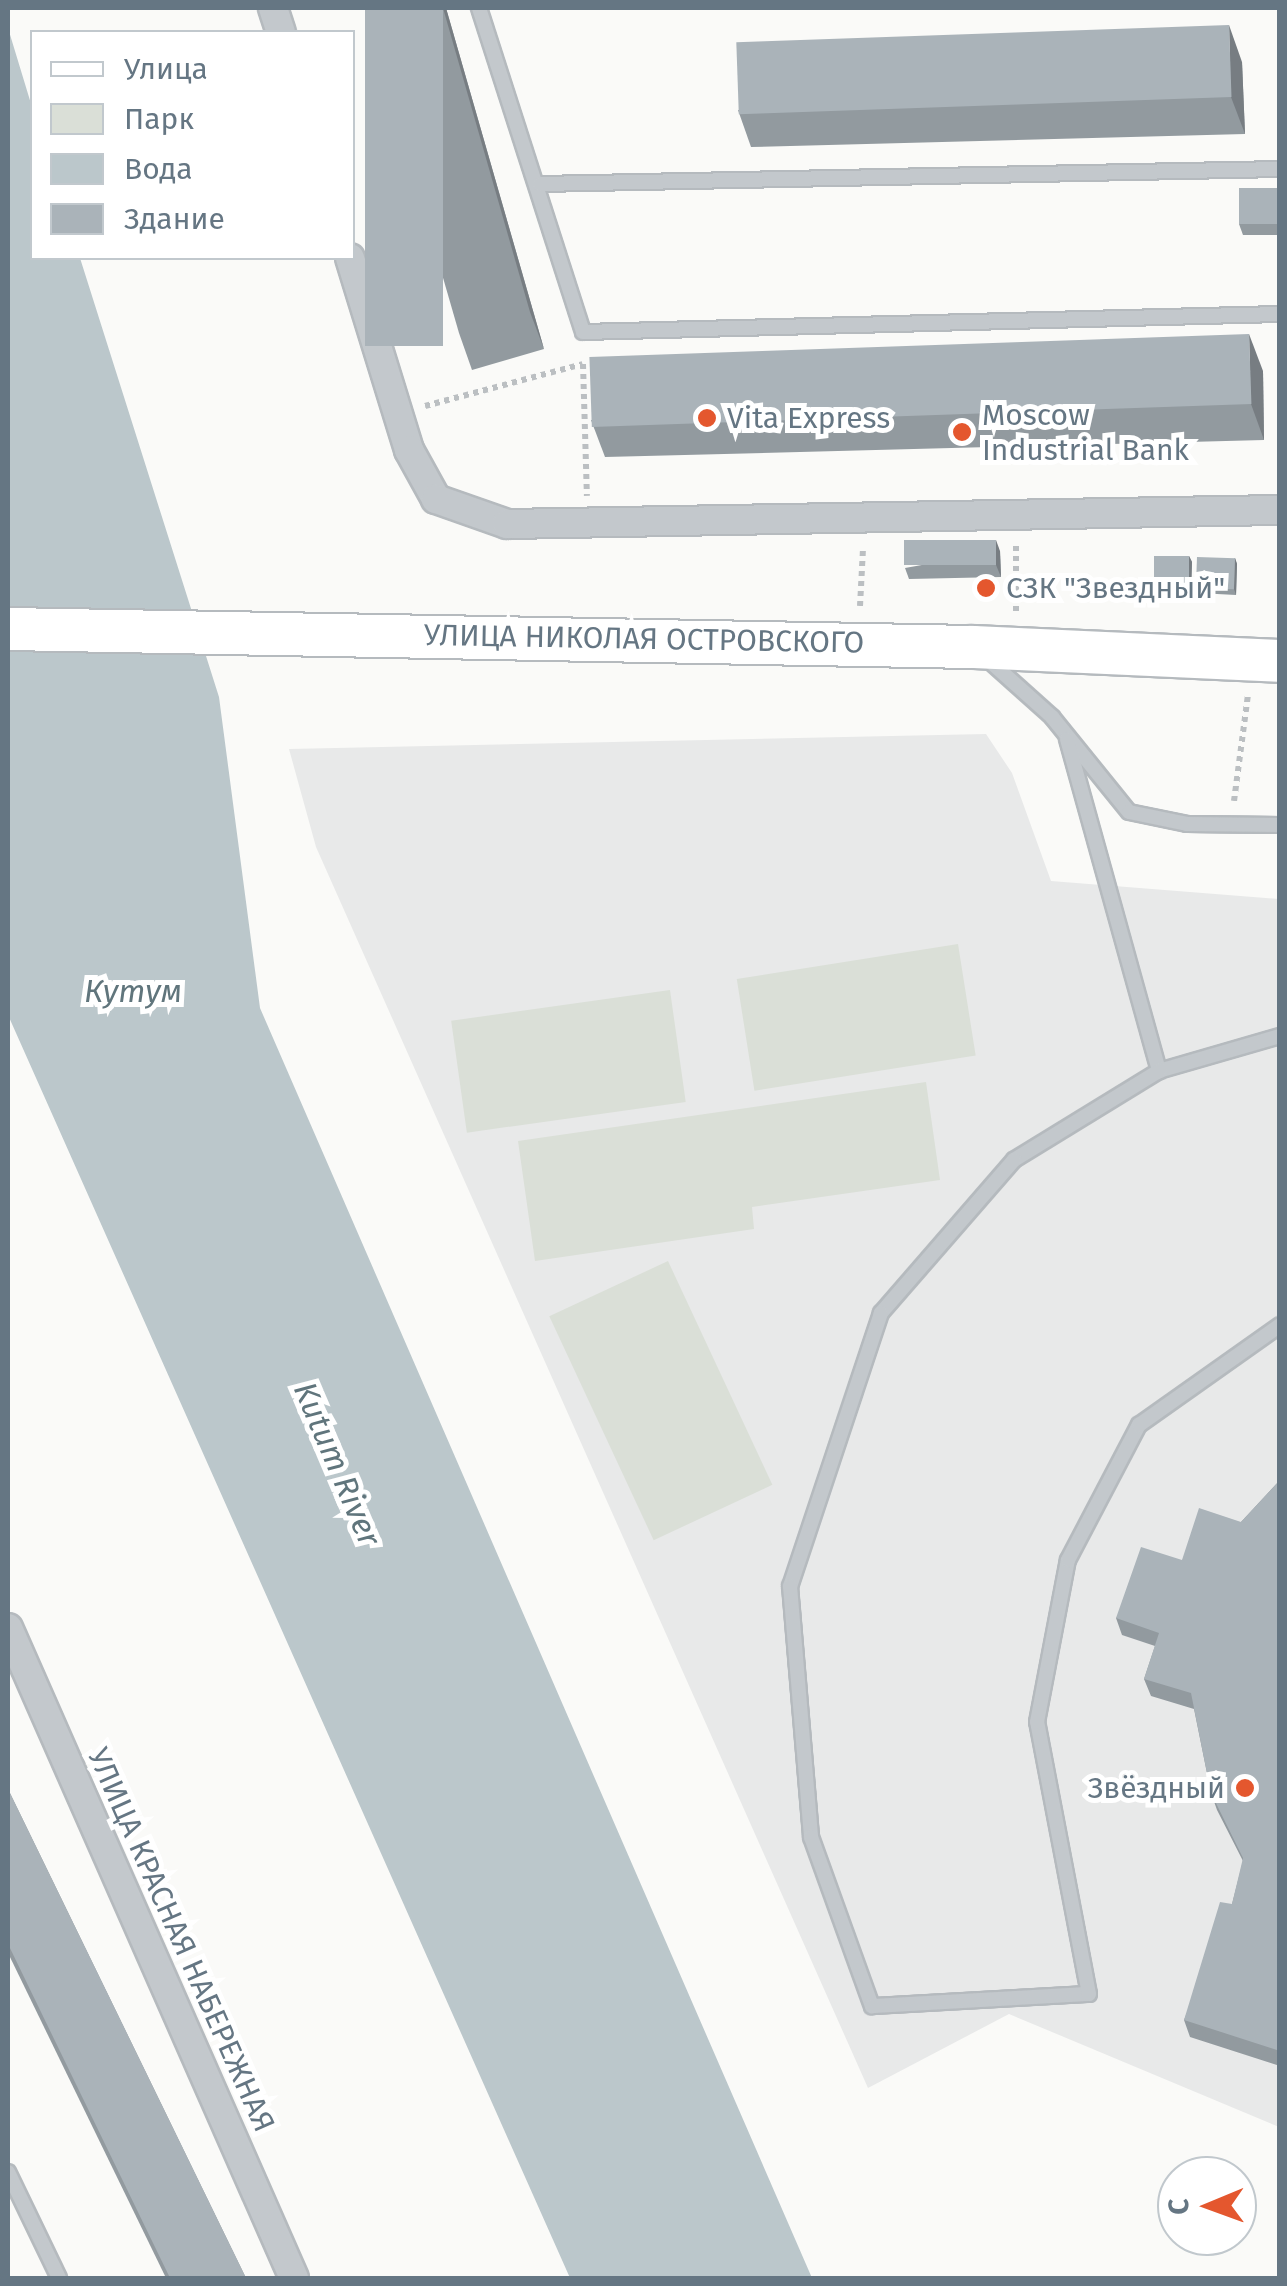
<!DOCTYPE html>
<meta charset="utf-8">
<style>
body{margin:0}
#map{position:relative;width:1287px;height:2286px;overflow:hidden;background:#fafaf8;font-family:"Fira Sans",sans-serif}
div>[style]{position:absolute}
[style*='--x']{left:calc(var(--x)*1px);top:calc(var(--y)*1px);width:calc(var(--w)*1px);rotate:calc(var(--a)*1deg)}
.built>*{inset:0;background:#e8e9e9}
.green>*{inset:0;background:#dadfd7;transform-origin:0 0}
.water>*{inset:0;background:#bbc7cb}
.path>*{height:6px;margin-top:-3px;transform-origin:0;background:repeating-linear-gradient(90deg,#bbbfc2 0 5px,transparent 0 10px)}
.roads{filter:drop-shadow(2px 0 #b5babe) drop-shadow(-2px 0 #b5babe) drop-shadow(0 2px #b5babe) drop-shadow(0 -2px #b5babe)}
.lane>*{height:14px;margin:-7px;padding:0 7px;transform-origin:7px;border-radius:7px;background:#c3c8cc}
.street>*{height:28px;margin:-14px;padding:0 14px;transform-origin:14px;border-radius:14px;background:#c3c8cc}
.primary>*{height:42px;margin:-21px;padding:0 21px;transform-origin:21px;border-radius:21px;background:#fff}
.wall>*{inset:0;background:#929a9f}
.shaded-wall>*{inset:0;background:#777d82}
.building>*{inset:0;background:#aab3b9;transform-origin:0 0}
.dots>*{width:28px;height:28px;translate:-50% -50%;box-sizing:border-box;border:5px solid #fff;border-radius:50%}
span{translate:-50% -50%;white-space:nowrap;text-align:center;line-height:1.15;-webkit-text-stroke:10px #fff;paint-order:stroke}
.poi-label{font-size:30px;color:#657683}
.left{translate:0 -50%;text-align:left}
.right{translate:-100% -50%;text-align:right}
.street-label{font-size:30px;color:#657683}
.water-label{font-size:32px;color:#60757c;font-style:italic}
.frame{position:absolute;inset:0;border:10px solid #657683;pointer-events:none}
.legend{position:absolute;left:30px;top:30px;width:325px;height:230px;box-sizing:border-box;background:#fff;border:2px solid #c1c8cd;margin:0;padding:12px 18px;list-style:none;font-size:30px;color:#657683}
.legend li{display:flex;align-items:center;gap:20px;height:50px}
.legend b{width:50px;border:2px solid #c1c8cd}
.north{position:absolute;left:1157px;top:2156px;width:100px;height:100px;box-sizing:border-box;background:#fff;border:2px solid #c1c8cd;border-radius:50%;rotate:269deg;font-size:28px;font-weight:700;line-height:40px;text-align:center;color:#657683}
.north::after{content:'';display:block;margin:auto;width:35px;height:45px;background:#e4572e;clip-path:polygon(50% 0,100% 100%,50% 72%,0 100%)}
</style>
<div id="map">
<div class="built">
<i style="clip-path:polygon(986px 734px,1012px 773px,1051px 881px,1279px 899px,1279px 2127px,1009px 2014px,868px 2088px,316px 847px,289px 749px)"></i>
</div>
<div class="green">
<i style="left:958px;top:944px;width:113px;height:224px;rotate:81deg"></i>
<i style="left:670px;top:990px;width:113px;height:221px;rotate:82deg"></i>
<i style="clip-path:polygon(926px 1082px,940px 1180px,752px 1207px,754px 1229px,535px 1261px,518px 1141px)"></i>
<i style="left:668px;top:1261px;width:247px;height:131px;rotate:65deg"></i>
</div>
<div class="water">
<i style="clip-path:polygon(8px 28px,32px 107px,32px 258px,80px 258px,219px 697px,260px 1008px,812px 2278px,570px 2278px,8px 1015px)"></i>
</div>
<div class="path">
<i style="--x:583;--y:364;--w:132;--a:88.3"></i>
<i style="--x:425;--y:406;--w:163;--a:-14.9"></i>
<i style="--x:1016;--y:546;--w:67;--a:90"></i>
<i style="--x:860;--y:606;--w:57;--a:-87"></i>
<i style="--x:1234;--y:801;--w:107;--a:-82.5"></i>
</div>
<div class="roads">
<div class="lane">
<i style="--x:479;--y:8;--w:340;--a:72.2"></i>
<i style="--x:583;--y:332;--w:697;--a:-1.48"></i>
<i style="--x:540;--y:184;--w:740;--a:-1.16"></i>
<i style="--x:985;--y:657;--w:90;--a:41.8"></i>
<i style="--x:1052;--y:717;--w:122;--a:51"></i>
<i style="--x:1129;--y:812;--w:59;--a:11.7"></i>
<i style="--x:1187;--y:824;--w:93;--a:0.6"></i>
<i style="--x:1067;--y:739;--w:345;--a:74.5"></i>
<i style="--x:1280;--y:1036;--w:126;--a:163.9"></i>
<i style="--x:1159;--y:1071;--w:170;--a:148.5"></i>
<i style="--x:1014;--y:1160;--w:203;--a:131"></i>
<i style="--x:881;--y:1313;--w:288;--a:108.4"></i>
<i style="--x:790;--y:1586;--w:252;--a:85.2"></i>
<i style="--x:811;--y:1837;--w:180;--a:70.2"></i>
<i style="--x:872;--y:2006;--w:217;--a:-3.2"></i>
<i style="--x:1089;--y:1994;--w:277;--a:-100.8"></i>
<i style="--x:1037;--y:1722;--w:165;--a:-79.2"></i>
<i style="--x:1068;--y:1560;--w:153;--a:-62.3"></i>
<i style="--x:1139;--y:1425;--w:173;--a:-35.3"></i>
<i style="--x:8;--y:2172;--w:118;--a:64.3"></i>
</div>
<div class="street">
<i style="--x:273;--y:8;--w:25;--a:72"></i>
<i style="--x:350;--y:258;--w:201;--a:72.9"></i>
<i style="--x:409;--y:450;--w:56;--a:61.1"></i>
<i style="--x:436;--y:499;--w:75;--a:19.4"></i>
<i style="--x:507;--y:524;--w:773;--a:-1.04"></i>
<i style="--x:8;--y:1628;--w:710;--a:66.25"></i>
</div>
<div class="primary">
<i style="--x:8;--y:629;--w:965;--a:1.07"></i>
<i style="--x:973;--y:647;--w:307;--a:2.6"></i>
</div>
</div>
<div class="wall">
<i style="clip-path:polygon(365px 8px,446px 8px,544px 349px,472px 370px,459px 333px)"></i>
<i style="clip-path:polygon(1213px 8px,1277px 8px,1213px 10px)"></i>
<i style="clip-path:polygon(1242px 62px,1245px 134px,751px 147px,738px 110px)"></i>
<i style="clip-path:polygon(1280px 188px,1280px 235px,1243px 235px,1239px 224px)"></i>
<i style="clip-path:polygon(1263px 371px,1264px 440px,605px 457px,591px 420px)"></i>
<i style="clip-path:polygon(1000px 551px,1001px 577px,909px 579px,905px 568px)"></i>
<i style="clip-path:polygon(1189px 556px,1192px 562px,1191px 590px,1156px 590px,1154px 584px)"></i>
<i style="clip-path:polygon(1235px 558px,1237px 564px,1236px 595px,1198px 593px,1196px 588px)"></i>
<i style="clip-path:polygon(1280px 1480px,1280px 2066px,1190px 2037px,1184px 2020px,1232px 1904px,1243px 1861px,1217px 1810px,1211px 1793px,1194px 1709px,1151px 1696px,1144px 1679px,1155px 1646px,1122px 1635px,1116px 1618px,1182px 1560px,1241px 1522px)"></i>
<i style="clip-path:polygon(8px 1789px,246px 2278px,166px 2278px,8px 1953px)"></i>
</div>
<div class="shaded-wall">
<i style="clip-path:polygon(443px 8px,446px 8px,544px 349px,530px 312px)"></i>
<i style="clip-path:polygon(1229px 25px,1242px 62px,1245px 134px,1231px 97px)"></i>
<i style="clip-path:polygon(1249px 334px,1263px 371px,1264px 440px,1251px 404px)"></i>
<i style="clip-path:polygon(996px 540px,1000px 551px,1001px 577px,996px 565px)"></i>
<i style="clip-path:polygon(1189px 556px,1192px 562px,1191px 590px,1189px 584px)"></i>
<i style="clip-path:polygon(1235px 558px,1237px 564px,1236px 595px,1234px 589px)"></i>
</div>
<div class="building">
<i style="left:365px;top:8px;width:78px;height:338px"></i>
<i style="left:1229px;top:25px;width:72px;height:493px;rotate:88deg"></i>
<i style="left:1239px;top:188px;width:41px;height:36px"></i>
<i style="left:1249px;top:334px;width:70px;height:660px;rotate:88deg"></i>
<i style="left:996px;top:540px;width:25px;height:92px;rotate:90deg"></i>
<i style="left:1154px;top:556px;width:35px;height:28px"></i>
<i style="left:1197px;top:557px;width:38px;height:31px;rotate:2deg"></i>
<i style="clip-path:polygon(1280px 1480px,1280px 2051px,1184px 2020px,1220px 1902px,1232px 1904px,1243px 1858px,1211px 1793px,1191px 1693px,1144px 1679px,1159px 1633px,1116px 1618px,1141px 1547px,1182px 1560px,1199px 1508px,1241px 1522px)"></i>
<i style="clip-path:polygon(8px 1789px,246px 2278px,170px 2278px,8px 1944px)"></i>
</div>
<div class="dots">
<i style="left:707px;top:418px;background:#e4572e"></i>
<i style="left:962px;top:432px;background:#e4572e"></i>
<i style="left:986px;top:588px;background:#e4572e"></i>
<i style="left:1245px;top:1788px;background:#e4572e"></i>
</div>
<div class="poi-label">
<span class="left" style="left:982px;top:432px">Moscow<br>Industrial Bank</span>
<span class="left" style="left:727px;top:418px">Vita Express</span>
<span class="left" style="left:1006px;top:588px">СЗК "Звездный"</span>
<span class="right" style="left:1225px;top:1788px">Звёздный</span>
</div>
<div class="street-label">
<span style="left:644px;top:639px;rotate:1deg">УЛИЦА НИКОЛАЯ ОСТРОВСКОГО</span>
<span style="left:181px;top:1940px;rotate:66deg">УЛИЦА КРАСНАЯ НАБЕРЕЖНАЯ</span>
</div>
<div class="water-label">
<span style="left:133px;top:991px">Кутум</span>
<span style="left:337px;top:1464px;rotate:67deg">Kutum River</span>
</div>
<div class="frame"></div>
<ul class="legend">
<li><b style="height:12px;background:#fff"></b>Улица</li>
<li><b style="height:28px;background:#dadfd7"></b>Парк</li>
<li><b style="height:28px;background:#bbc7cb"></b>Вода</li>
<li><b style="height:28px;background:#aab3b9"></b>Здание</li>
</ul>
<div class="north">С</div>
</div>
